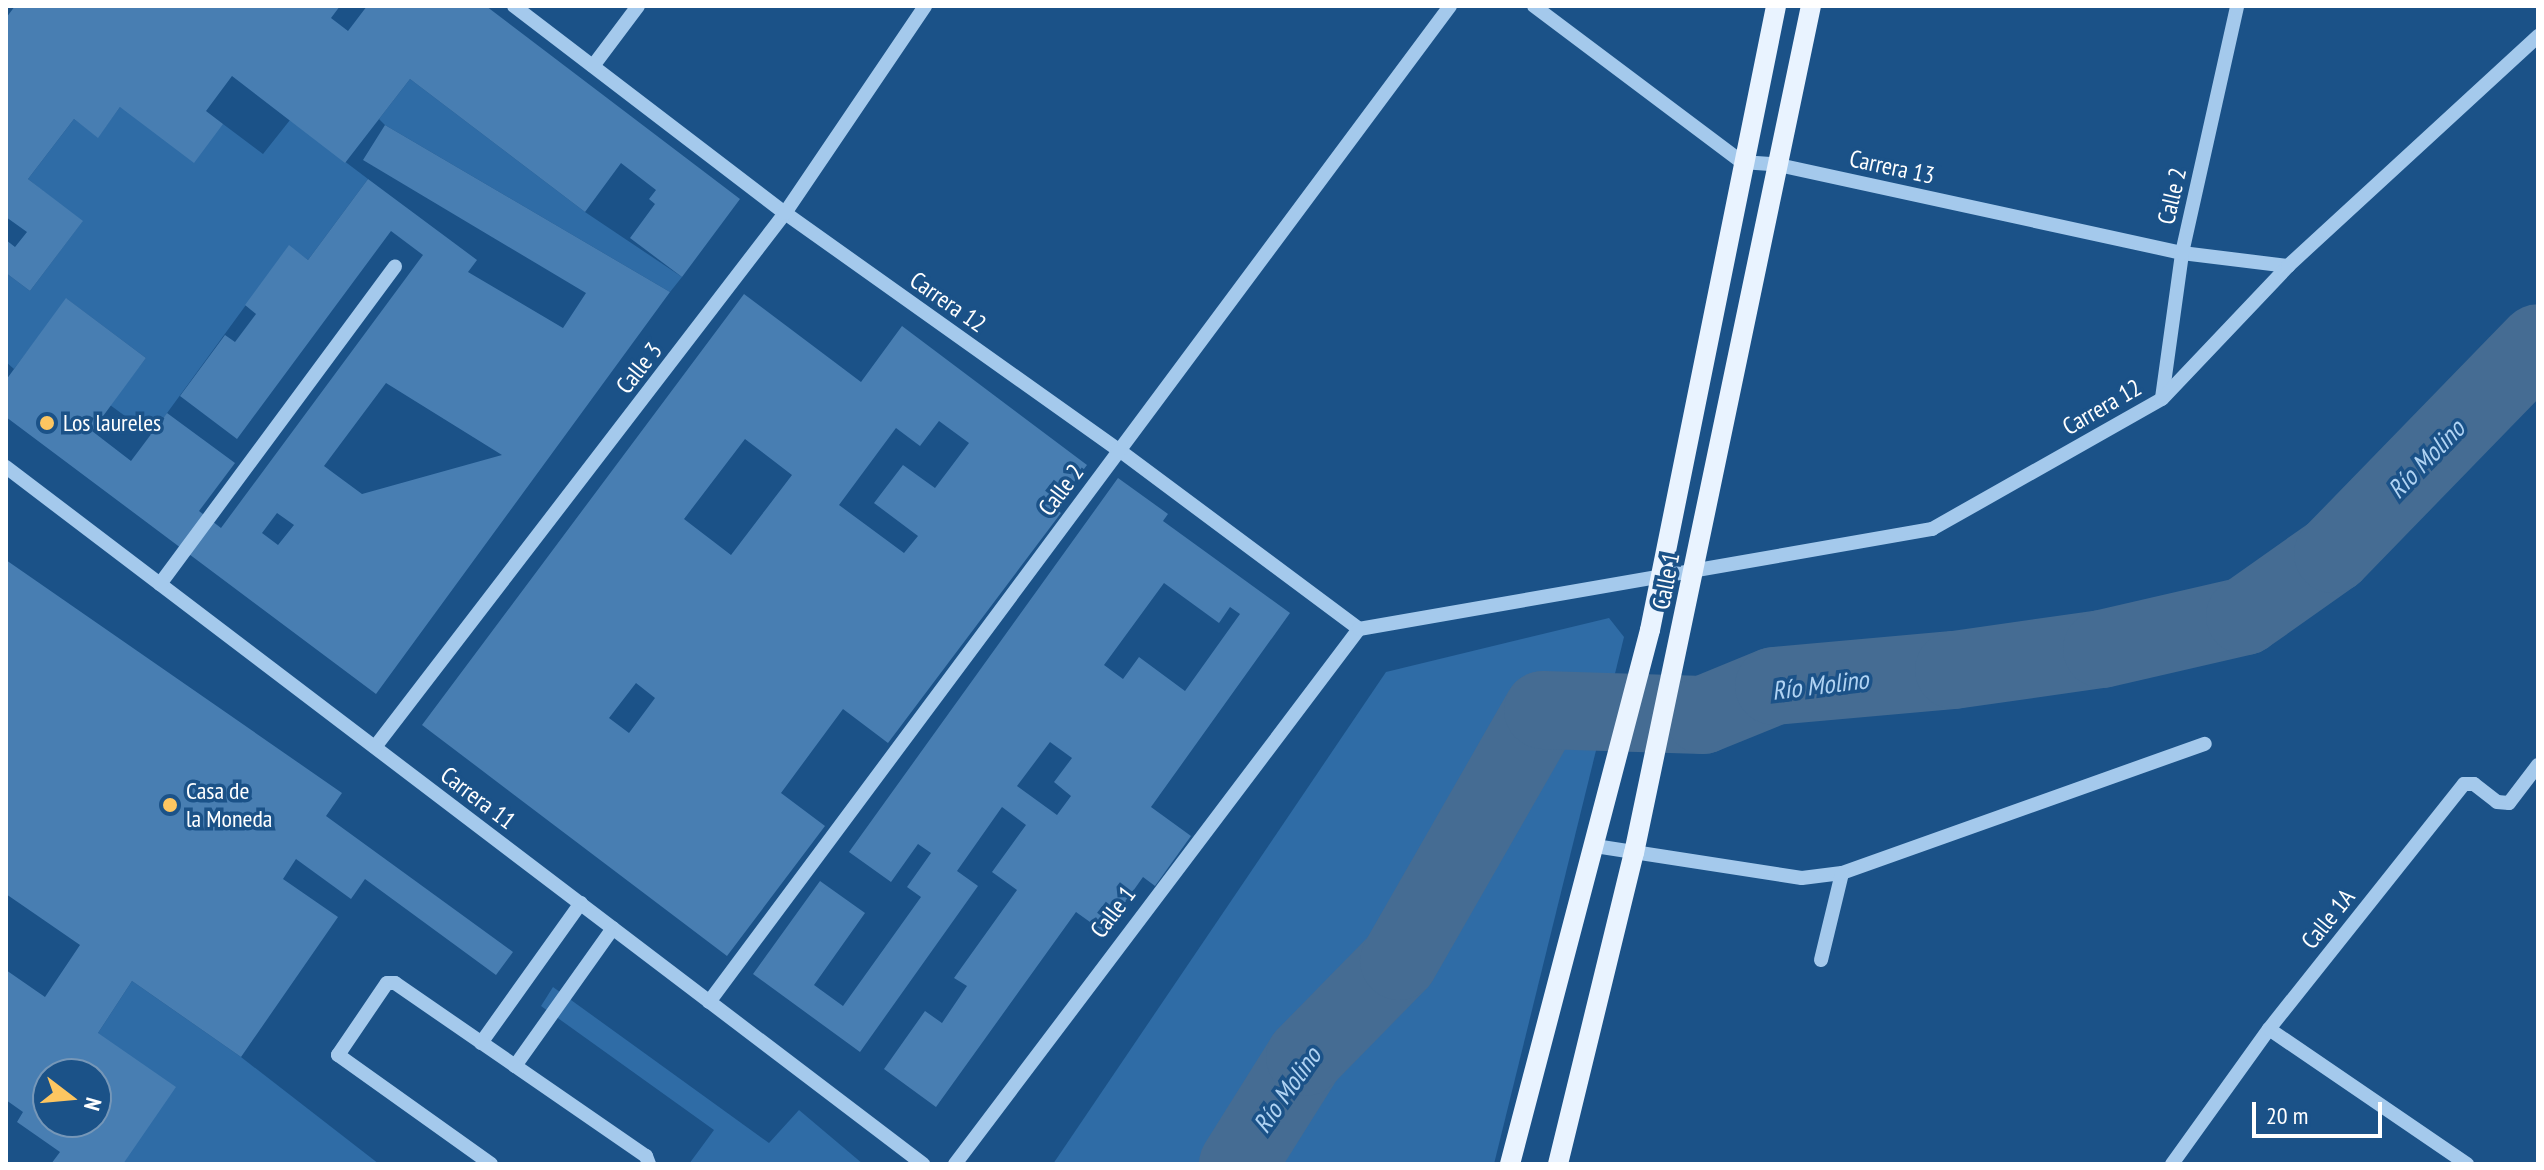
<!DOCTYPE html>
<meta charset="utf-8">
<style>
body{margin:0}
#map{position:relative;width:2544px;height:1170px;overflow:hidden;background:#1b5288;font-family:"PT Sans Narrow",sans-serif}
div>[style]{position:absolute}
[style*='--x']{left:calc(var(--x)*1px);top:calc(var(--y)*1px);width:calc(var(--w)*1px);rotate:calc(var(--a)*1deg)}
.green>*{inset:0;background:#2f6ca6}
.river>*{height:78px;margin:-39px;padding:0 39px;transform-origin:39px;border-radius:39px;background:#456c93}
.building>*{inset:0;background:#487eb2}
.minor>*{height:14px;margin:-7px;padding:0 7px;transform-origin:7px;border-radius:7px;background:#a4c9ec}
.major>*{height:20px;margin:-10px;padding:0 10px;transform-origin:10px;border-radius:10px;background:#e9f3ff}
.dots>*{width:22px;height:22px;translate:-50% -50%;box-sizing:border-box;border:4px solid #1b5288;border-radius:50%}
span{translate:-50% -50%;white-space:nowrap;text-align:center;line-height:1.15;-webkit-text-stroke:7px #1b5288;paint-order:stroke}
.street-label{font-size:24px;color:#fff}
.poi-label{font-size:24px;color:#fff}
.left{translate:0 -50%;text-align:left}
.water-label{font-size:26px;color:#b0d3f3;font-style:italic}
.frame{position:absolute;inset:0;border:8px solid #fff;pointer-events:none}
.north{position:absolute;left:32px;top:1058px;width:80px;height:80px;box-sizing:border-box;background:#1b5288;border:2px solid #7697b8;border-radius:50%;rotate:106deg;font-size:22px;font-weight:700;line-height:32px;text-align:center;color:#fff}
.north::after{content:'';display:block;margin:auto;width:28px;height:36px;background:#fdc661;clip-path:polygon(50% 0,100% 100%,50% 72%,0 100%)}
.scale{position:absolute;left:2252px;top:1102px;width:130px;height:36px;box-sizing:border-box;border:4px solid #fff;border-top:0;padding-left:10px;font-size:24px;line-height:28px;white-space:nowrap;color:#fff;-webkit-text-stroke:6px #1b5288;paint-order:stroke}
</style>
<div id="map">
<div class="green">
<i style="clip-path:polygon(410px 79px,585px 212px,682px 277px,670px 292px,385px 125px,379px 119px)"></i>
<i style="clip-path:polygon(120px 107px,223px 124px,263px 154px,290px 120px,368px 179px,308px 260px,289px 246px,151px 435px,110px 405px,146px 358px,67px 299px,14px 369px,6px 362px,6px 273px,30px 291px,82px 222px,28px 179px,74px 119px,98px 137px)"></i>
<i style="clip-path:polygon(1609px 618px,1624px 637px,1494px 1164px,1053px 1164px,1386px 672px)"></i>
<i style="clip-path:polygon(132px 981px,241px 1057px,379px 1164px,123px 1164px,98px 1033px)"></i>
<i style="clip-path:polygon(553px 987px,769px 1143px,799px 1110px,863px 1164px,689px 1164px,714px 1130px,541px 1006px)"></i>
</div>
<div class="river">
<i style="--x:1238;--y:1164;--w:126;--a:-57.9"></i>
<i style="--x:1305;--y:1057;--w:134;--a:-45.6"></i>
<i style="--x:1399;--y:961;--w:289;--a:-60.2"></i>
<i style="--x:1543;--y:710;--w:160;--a:1.8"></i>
<i style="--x:1703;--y:715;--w:77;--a:-22.2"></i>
<i style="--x:1774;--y:686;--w:181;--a:-5.1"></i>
<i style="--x:1954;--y:670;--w:149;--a:-8.1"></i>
<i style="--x:2102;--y:649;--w:147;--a:-13"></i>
<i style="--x:2245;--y:616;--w:108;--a:-35.2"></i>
<i style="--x:2333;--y:554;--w:294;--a:-45.8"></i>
</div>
<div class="building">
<i style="clip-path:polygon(15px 6px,340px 6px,331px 18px,348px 31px,367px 6px,486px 6px,740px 199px,682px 277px,630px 238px,655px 204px,649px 199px,656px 190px,621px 163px,585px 212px,410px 79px,345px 163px,232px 76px,206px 111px,223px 124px,194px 163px,120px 107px,98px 138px,74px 119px,28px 179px,83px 221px,30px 291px,6px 273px,6px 240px,15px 247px,27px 232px,6px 217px,6px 18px)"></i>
<i style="clip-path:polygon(evenodd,385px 125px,670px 292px,376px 694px,6px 417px,6px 380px,66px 298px,146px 358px,92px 431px,131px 461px,167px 413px,235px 463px,199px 511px,221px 528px,423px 255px,391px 231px,237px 439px,180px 396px,225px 335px,235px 342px,256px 314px,245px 305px,289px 245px,308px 260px,368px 179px,477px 260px,468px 272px,563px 328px,586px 293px,363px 160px,385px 125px,386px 383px,502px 455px,362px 494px,324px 466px,386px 383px,385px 125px,277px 513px,294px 525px,278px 545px,262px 533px,277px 513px)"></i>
<i style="clip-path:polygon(evenodd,744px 294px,861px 382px,902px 326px,1087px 465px,1054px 508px,1061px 513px,888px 743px,843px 709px,781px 793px,825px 826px,727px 956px,422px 725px,744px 294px,939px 421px,969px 443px,935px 488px,903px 465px,874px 503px,918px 536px,904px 553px,839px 505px,896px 428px,920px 446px,939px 421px,744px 294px,745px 439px,792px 475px,731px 555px,684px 519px,745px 439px,744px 294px,636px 683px,655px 698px,629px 733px,609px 718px,636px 683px)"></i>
<i style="clip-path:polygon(evenodd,1118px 478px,1168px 514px,1163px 521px,1290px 613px,1151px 807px,1191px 836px,1155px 886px,1143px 877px,1104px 932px,1076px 912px,936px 1107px,884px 1069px,925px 1011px,942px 1023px,967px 986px,954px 978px,1017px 890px,992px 872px,1026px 825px,1002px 807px,957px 871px,978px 886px,860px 1052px,753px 974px,820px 881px,865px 913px,814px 985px,843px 1006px,921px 897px,907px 887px,931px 853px,918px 844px,891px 882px,849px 852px,1118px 478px,1164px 583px,1219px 623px,1230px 607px,1240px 614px,1185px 691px,1139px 657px,1123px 679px,1104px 665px,1164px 583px,1118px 478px,1050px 742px,1072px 758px,1054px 782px,1071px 796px,1057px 815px,1017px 786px,1050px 742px)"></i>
<i style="clip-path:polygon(evenodd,6px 560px,342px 793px,326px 816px,513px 952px,496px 975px,365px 879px,351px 899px,296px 859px,283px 879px,338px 917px,241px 1057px,132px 981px,98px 1033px,176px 1087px,123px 1164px,51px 1164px,60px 1152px,17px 1122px,23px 1112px,6px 1100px,6px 970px,45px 997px,80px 945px,6px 894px,6px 560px,48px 1074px,96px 1074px,96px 1122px,48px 1122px,48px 1074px)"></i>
</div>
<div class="minor">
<i style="--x:514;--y:6;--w:341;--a:37.4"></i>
<i style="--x:785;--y:213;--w:410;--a:35.4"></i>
<i style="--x:1119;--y:450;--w:299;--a:36.7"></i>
<i style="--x:1534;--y:6;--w:260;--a:36.9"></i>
<i style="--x:1742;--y:162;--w:32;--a:4"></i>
<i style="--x:1774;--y:164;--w:418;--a:12.3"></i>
<i style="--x:2182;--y:253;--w:107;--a:7"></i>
<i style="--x:593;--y:66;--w:75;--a:-53.1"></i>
<i style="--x:2162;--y:398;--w:146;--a:-82.1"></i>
<i style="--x:2182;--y:253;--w:253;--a:-77.4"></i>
<i style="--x:6;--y:467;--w:1152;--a:37.24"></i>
<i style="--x:160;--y:584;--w:395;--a:-53.5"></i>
<i style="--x:375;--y:747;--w:673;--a:-52.48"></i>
<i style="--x:785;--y:213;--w:250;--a:-55.9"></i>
<i style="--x:1595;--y:846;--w:209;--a:8.8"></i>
<i style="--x:1802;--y:878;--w:40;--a:-7.1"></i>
<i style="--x:1842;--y:873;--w:385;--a:-19.6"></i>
<i style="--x:1821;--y:960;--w:89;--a:-76.4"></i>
<i style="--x:709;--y:1002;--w:1241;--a:-53.35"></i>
<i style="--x:2269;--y:1029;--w:240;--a:34.3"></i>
<i style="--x:481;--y:1043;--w:172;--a:-54.5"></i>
<i style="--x:515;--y:1066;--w:169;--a:-54.6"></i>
<i style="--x:491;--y:1164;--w:188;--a:-144.5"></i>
<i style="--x:338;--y:1055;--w:87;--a:-55.8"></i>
<i style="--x:387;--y:983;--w:8;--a:0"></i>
<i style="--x:395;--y:983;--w:305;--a:34.6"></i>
<i style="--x:646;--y:1156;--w:9;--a:69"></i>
<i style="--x:955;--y:1164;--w:670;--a:-52.94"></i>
<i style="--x:1359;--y:629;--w:582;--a:-9.9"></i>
<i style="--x:1932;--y:529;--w:264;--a:-29.5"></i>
<i style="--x:2162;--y:399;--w:183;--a:-46.5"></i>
<i style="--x:2288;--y:266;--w:340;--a:-42.6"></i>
<i style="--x:2172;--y:1164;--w:166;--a:-54.3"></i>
<i style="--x:2269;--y:1029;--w:313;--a:-51.5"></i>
<i style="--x:2464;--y:784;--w:10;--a:0"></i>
<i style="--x:2474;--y:784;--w:29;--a:38"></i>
<i style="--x:2497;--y:802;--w:12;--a:5"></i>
<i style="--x:2509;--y:803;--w:48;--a:-52.7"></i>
</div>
<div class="major">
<i style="--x:1510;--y:1164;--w:552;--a:-75.31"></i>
<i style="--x:1650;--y:630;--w:637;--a:-78.58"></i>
<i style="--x:1558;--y:1164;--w:320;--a:-76.3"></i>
<i style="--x:1634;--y:853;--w:865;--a:-78.2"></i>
</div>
<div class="dots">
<i style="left:47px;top:423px;background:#fdc661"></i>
<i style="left:170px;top:805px;background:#fdc661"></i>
</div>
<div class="street-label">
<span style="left:1892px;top:167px;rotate:12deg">Carrera 13</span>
<span style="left:2172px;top:196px;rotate:-77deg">Calle 2</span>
<span style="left:948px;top:302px;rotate:35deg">Carrera 12</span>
<span style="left:639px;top:368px;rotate:-52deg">Calle 3</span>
<span style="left:2102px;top:407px;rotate:-30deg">Carrera 12</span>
<span style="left:1061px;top:490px;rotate:-53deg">Calle 2</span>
<span style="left:1666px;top:581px;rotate:-79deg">Calle 1</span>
<span style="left:478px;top:798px;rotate:37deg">Carrera 11</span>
<span style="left:1113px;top:912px;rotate:-53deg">Calle 1</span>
<span style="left:2328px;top:919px;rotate:-51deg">Calle 1A</span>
</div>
<div class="poi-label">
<span class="left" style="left:63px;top:423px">Los laureles</span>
<span class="left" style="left:186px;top:805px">Casa de<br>la Moneda</span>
</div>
<div class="water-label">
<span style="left:2426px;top:459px;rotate:-46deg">Río Molino</span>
<span style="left:1820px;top:685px;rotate:-7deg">Río Molino</span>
<span style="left:1287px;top:1090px;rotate:-55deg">Río Molino</span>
</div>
<div class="frame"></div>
<div class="north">N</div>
<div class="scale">20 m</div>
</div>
